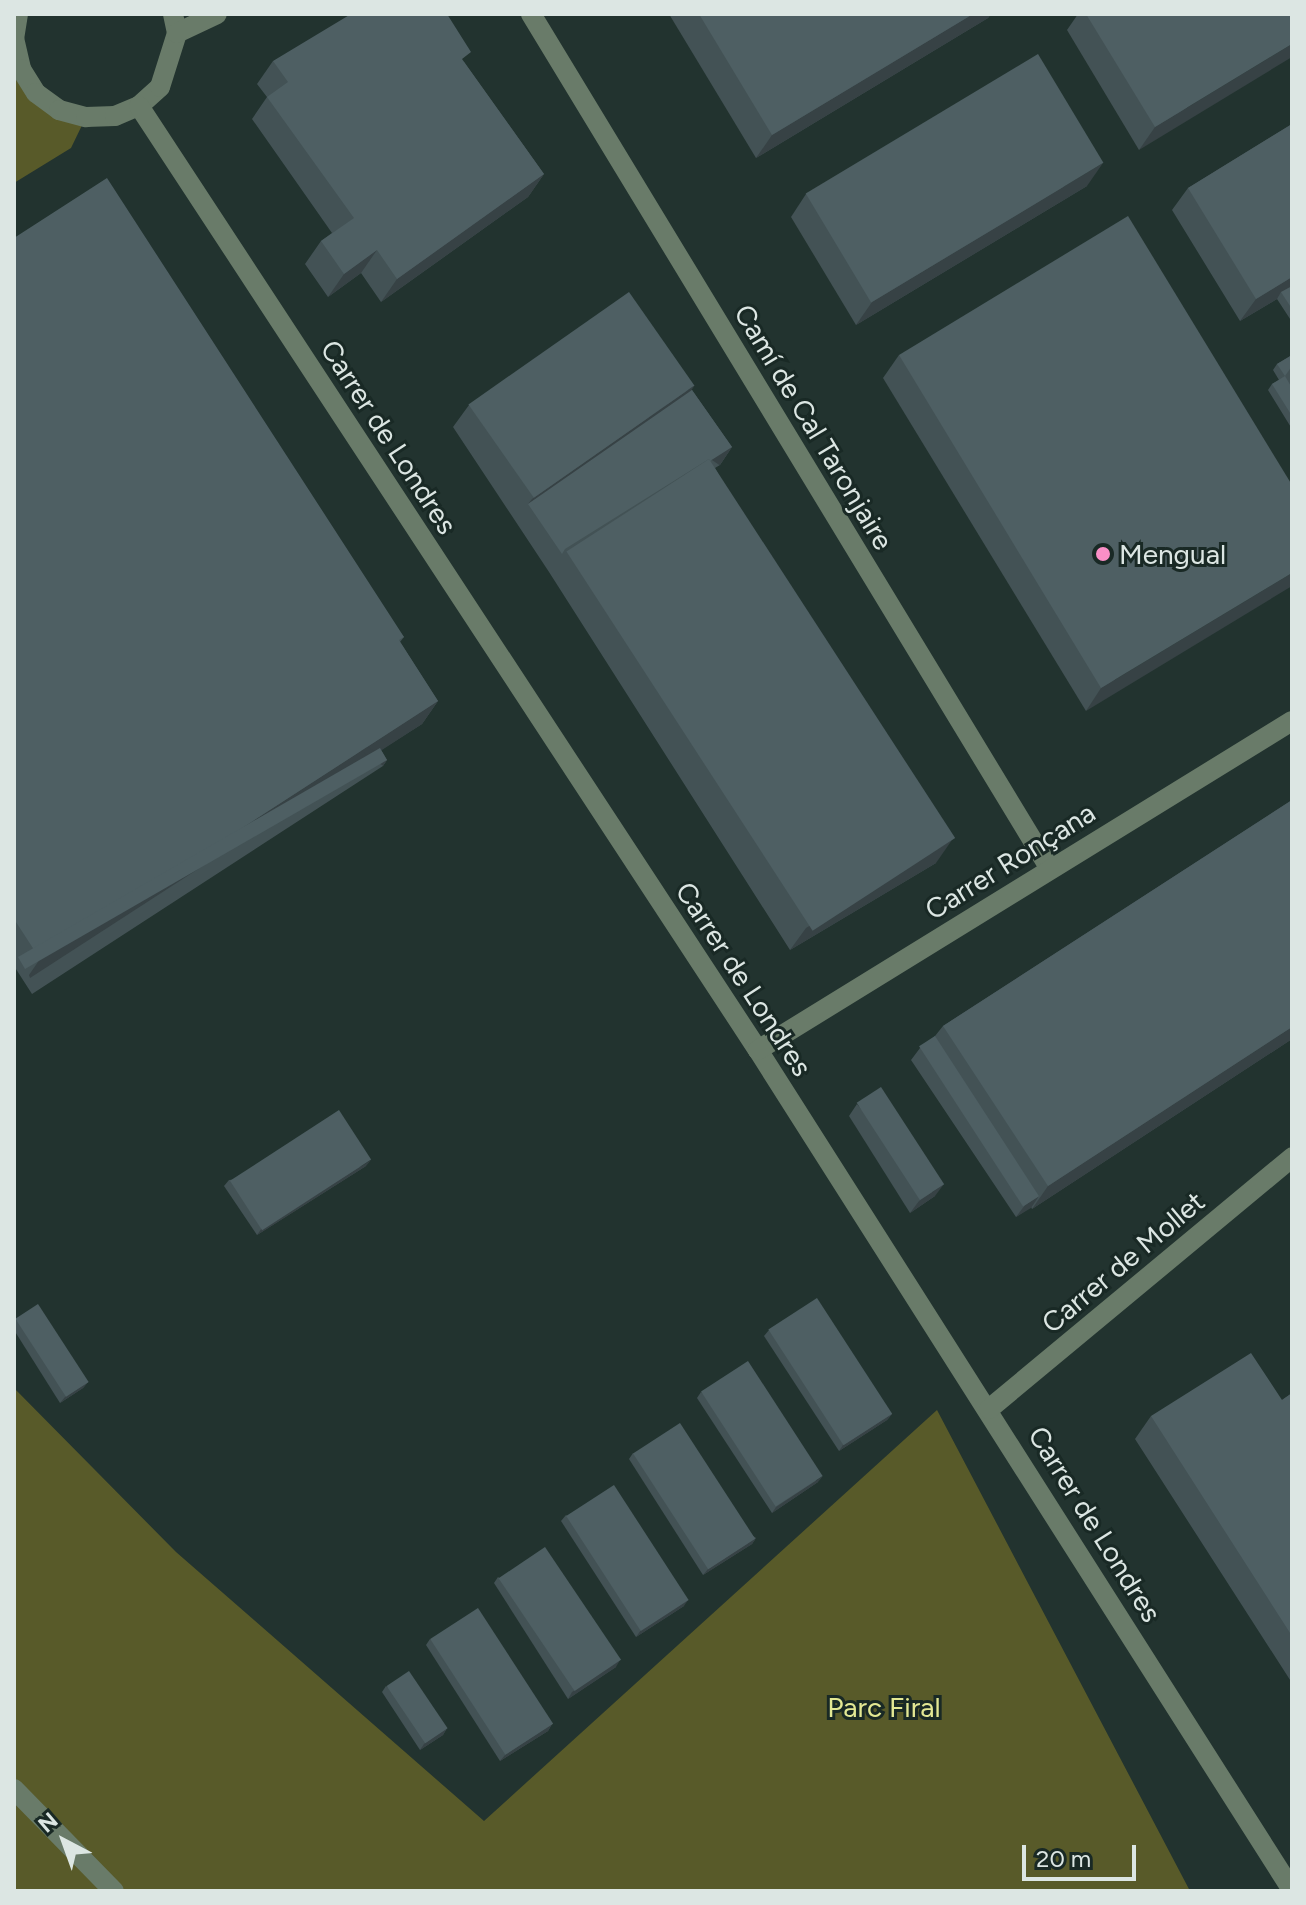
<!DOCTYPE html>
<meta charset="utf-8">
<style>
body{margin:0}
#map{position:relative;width:1306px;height:1905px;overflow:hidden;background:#22332f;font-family:Figtree,sans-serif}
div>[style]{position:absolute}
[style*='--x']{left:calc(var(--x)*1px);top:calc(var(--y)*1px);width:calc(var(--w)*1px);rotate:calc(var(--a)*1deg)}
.green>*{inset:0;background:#585a29}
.minor>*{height:20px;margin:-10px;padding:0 10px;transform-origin:10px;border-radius:10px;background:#697b69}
.wall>*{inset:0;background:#435255}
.shaded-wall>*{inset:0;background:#374245;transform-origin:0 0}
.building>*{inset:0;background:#4e5f63;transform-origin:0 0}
.dots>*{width:22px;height:22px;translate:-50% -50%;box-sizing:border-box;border:4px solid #192925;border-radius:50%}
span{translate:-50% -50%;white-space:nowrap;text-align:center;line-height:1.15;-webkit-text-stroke:6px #192925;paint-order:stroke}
.street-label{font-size:28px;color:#dce6e3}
.poi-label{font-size:28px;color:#dce6e3}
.left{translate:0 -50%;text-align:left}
.park-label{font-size:28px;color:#e3e893}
.frame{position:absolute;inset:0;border:16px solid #dce6e3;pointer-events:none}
.north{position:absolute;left:24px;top:1801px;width:80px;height:80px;-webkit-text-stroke:6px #192925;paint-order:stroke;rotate:319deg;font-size:22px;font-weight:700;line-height:32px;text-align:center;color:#dce6e3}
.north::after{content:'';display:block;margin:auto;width:28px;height:36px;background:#dce6e3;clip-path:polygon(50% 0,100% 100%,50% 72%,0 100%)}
.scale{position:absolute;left:1022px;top:1845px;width:114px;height:36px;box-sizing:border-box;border:4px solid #dce6e3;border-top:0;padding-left:10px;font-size:24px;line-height:28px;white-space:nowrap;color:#dce6e3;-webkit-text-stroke:6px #192925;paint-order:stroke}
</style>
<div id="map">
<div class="green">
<i style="clip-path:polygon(14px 14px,36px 93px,86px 117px,71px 148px,14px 183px)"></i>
<i style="clip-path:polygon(14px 1388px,176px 1552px,484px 1821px,937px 1410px,1190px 1891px,14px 1891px)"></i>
</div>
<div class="minor">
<i style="--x:18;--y:14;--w:24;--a:99"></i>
<i style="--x:14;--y:38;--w:32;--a:77"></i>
<i style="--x:21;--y:69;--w:28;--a:58"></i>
<i style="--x:36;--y:93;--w:29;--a:36"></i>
<i style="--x:59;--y:110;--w:28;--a:15"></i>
<i style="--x:86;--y:117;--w:29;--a:-2"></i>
<i style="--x:115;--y:116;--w:26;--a:-23"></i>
<i style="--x:139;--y:106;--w:28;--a:-42"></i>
<i style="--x:160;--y:87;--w:57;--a:-72.5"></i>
<i style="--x:177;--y:33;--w:19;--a:-102"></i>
<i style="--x:531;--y:14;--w:1000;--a:58.74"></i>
<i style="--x:177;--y:33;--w:44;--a:-25.4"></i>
<i style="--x:139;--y:106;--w:1129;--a:56.75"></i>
<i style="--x:758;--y:1050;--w:995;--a:57.56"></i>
<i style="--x:758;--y:1050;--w:627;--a:-31.64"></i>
<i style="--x:989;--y:1409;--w:394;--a:-39.7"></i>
<i style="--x:14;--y:1789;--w:143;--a:45.6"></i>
</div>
<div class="wall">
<i style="clip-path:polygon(669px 14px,991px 14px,988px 18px,756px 158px)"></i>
<i style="clip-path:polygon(1078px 14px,1292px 14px,1139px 150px,1067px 30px)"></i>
<i style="clip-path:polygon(273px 61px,464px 62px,544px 174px,528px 197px,381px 302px,361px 273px,328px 297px,305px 264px,321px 241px,332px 233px,252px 119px,267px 97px,257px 84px)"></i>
<i style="clip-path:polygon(1292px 124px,1292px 322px,1277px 299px,1240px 321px,1172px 210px,1188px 188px)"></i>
<i style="clip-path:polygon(1087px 186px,856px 325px,791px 217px,806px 194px)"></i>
<i style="clip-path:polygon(14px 238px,404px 637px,400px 642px,438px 701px,422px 724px,381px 750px,387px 760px,383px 766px,32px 994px,14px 966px)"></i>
<i style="clip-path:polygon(899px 355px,1292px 485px,1086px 711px,883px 378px)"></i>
<i style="clip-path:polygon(1292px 355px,1292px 429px,1268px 390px,1272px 384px,1279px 380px,1273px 370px,1277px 364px)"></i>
<i style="clip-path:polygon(692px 390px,732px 447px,720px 465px,715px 468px,936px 863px,790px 950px,549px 572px,453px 427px,469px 405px)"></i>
<i style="clip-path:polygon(1292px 800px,1292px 1039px,1032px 1209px,1031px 1207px,1016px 1217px,911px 1060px,920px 1048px,935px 1036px,943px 1026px)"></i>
<i style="clip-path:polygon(857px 1104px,935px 1196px,910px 1213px,849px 1116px)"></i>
<i style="clip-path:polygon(366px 1166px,257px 1235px,224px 1186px,229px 1180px)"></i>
<i style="clip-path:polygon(15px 1319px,88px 1382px,83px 1388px,60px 1403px,14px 1330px)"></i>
<i style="clip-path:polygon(769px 1330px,892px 1414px,887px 1420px,839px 1451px,764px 1336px)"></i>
<i style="clip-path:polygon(701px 1392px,818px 1482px,772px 1513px,697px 1398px)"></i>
<i style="clip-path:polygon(1292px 1393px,1292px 1683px,1135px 1439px,1151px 1416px,1282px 1400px)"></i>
<i style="clip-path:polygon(633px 1453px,756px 1538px,752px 1544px,703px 1575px,629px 1459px)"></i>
<i style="clip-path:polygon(566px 1515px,684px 1606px,636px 1637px,561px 1521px)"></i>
<i style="clip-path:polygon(498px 1577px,616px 1667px,568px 1699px,494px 1583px)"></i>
<i style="clip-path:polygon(430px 1639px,552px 1724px,548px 1731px,500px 1761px,426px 1645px)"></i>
<i style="clip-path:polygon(386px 1686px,447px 1728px,443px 1735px,420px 1750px,382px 1692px)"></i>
</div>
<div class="shaded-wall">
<i style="clip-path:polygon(973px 14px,991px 14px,988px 18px,756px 158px,772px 135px)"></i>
<i style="clip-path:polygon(1292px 44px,1292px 57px,1139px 150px,1155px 127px)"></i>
<i style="clip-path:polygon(1103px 163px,1087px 186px,856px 325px,872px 302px)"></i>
<i style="clip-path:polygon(544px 174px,528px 197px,381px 302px,397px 279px)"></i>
<i style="clip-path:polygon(377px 250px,361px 273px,328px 297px,344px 274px)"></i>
<i style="clip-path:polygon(1292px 277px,1292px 290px,1281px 292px,1277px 299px,1240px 321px,1256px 299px)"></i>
<i style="clip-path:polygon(695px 385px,679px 408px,528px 504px,532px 499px)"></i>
<i style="left:732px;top:447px;width:22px;height:196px;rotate:124deg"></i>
<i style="clip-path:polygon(1292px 573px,1292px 586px,1086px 711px,1101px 688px)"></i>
<i style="clip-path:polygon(438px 701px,422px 724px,30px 978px,29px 975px,40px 959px)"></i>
<i style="left:387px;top:760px;width:7px;height:419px;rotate:124deg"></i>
<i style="clip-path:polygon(952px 840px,936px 863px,790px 950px,806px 928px)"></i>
<i style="clip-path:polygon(1292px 1027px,1292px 1039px,1032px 1209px,1048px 1186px)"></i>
<i style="clip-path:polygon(371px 1160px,366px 1166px,257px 1235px,262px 1228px)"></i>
<i style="clip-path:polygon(944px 1184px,935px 1196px,910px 1213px,919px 1201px)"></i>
<i style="clip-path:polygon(1039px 1196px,1031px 1208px,1016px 1217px,1025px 1205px)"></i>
<i style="clip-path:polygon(88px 1382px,83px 1388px,60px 1403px,65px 1397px)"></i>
<i style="clip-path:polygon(892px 1414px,887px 1420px,839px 1451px,843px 1445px)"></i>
<i style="clip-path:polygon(823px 1476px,818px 1482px,772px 1513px,776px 1507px)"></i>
<i style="clip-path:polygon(756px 1538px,752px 1544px,703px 1575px,708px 1569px)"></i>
<i style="clip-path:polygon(688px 1600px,684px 1606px,636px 1637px,641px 1630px)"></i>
<i style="clip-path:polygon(620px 1660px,616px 1667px,568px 1699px,572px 1692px)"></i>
<i style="clip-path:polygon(552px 1724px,548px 1731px,500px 1761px,505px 1755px)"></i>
<i style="clip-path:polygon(447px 1728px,443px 1735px,420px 1750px,424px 1744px)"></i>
</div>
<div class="building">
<i style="clip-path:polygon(351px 14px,447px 14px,471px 52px,462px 59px,544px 174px,397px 279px,377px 250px,344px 274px,321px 241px,354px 218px,267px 97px,288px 82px,273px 61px)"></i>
<i style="clip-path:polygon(699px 14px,973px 14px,772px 135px)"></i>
<i style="clip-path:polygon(1086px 14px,1292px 14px,1292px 44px,1155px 127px)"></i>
<i style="left:1038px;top:54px;width:127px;height:271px;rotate:59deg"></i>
<i style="clip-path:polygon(1292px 124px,1292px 277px,1256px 299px,1188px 188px)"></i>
<i style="clip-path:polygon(107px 178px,404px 637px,399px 640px,438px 701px,40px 959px,14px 919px,14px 238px)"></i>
<i style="clip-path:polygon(1128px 216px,1292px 485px,1292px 573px,1101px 688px,899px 355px)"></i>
<i style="clip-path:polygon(1292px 286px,1292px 309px,1281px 292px)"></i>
<i style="left:629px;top:292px;width:114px;height:196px;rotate:55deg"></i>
<i style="clip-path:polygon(1292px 355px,1292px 366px,1285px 376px,1277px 364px)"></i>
<i style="clip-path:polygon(1285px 376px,1292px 388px,1292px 416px,1272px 384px)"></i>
<i style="clip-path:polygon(692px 390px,732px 447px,710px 461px,709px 459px,565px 549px,562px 554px,528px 504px)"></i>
<i style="left:709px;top:459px;width:452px;height:170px;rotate:57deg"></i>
<i style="left:380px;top:748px;width:14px;height:418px;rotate:60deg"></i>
<i style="clip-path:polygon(1292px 800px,1292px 1027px,1048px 1186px,943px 1026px)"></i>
<i style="left:935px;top:1036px;width:191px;height:19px;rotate:57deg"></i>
<i style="left:881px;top:1087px;width:116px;height:29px;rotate:57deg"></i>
<i style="left:339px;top:1110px;width:59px;height:130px;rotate:57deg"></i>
<i style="left:817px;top:1298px;width:138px;height:58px;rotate:57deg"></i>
<i style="left:38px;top:1304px;width:93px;height:27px;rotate:57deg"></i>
<i style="clip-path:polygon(1251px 1353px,1282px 1400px,1292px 1393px,1292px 1636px,1151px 1416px)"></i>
<i style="left:748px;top:1361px;width:137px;height:56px;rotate:57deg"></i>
<i style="left:680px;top:1423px;width:138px;height:56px;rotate:57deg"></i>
<i style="left:614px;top:1485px;width:137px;height:57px;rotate:57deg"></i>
<i style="left:545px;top:1547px;width:136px;height:56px;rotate:56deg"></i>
<i style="left:478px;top:1608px;width:138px;height:57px;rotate:57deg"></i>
<i style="left:409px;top:1671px;width:69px;height:27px;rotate:56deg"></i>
</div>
<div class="dots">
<i style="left:1103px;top:554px;background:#fa8fc7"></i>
</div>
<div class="street-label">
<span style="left:814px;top:427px;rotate:59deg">Camí de Cal Taronjaire</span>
<span style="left:389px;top:437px;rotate:57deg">Carrer de Londres</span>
<span style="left:1010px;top:861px;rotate:-32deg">Carrer Ronçana</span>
<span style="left:744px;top:979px;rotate:57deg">Carrer de Londres</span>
<span style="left:1123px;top:1262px;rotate:-40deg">Carrer de Mollet</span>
<span style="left:1095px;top:1524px;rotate:58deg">Carrer de Londres</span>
</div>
<div class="poi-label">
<span class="left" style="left:1119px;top:554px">Mengual</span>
</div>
<div class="park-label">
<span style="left:884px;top:1707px">Parc Firal</span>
</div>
<div class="frame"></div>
<div class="north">N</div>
<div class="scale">20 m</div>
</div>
